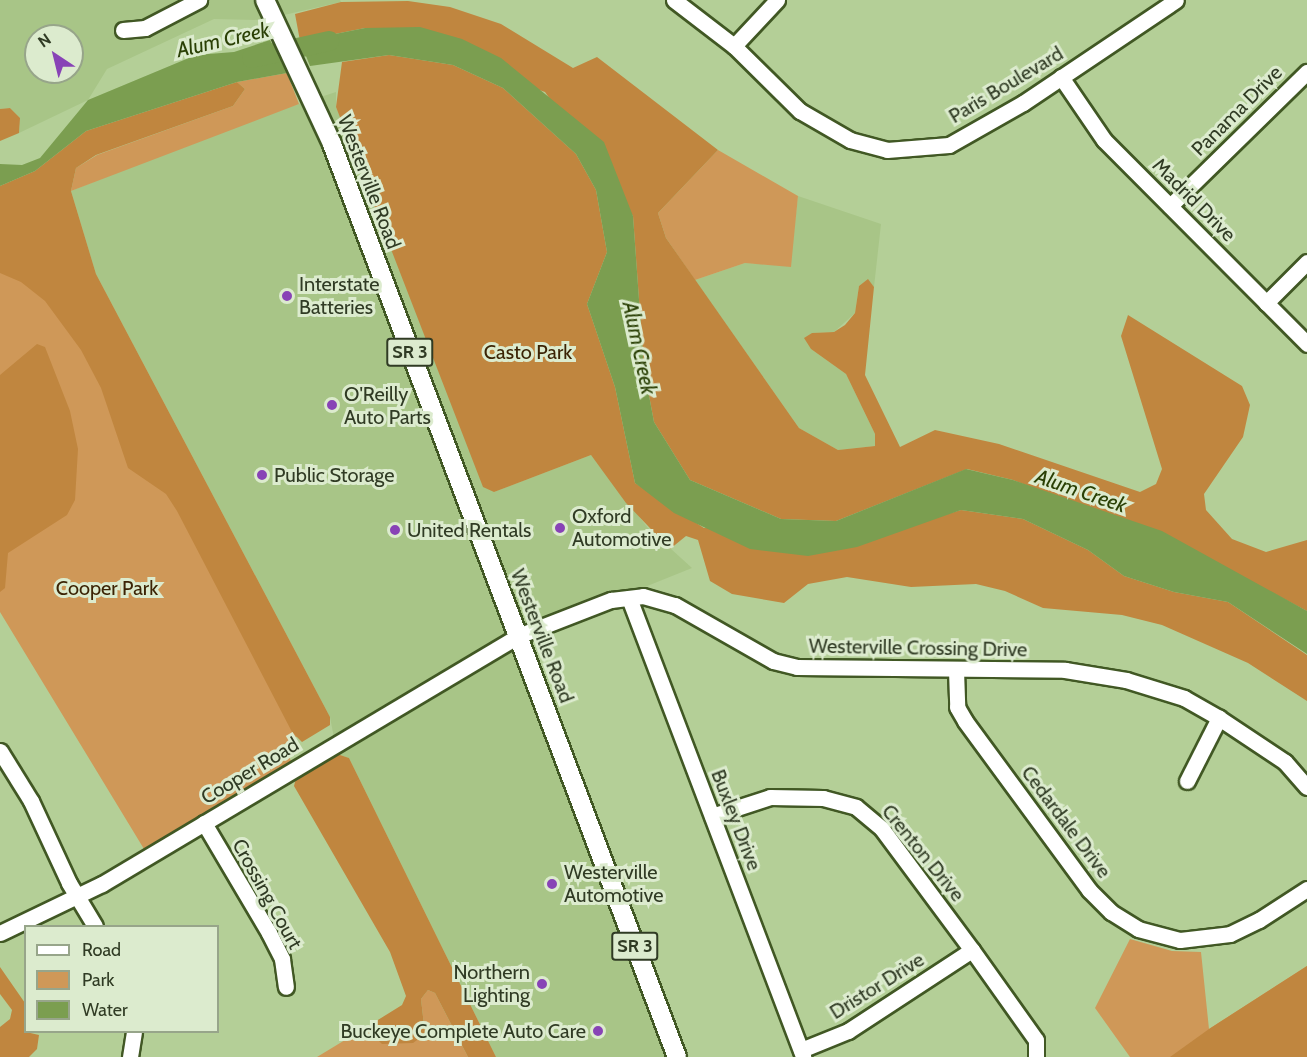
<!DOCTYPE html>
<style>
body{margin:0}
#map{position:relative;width:1307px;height:1057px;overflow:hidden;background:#b4cf97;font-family:Cabin,sans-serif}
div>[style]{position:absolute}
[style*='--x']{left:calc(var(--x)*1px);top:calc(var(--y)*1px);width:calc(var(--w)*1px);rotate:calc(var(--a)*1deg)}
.built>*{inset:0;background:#a8c587}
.green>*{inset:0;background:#cf9858}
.forest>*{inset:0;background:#c0863f}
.water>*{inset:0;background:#7b9e50}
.river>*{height:20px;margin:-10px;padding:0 10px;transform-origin:10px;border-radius:10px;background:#7b9e50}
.roads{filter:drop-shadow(2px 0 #415824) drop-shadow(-2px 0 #415824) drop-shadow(0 2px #415824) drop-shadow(0 -2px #415824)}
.minor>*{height:15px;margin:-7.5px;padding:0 7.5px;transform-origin:7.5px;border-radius:7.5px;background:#fff}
.major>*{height:18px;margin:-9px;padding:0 9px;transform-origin:9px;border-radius:9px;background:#fff}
.dots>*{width:16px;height:16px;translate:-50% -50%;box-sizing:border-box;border:3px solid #dcebce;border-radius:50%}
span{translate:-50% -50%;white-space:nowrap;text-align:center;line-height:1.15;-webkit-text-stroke:6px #dcebce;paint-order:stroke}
.shield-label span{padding:2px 4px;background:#dcebce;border:2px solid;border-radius:4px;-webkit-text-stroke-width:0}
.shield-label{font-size:18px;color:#303b24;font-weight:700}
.street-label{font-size:20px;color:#303b24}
.poi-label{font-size:20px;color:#303b24}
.left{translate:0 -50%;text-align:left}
.right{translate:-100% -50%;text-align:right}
.park-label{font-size:20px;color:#3b2304}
.water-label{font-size:21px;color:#2a4005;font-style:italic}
.legend{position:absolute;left:24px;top:925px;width:195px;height:108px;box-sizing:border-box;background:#dcebce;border:2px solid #97a58a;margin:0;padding:8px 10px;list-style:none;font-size:18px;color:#303b24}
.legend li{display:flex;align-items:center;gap:12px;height:30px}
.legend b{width:30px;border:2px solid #97a58a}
.north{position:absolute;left:24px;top:24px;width:60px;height:60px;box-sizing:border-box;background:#dcebce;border:2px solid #97a58a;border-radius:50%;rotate:325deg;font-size:16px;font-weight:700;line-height:24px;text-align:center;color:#303b24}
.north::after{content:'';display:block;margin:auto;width:21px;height:27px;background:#8843b6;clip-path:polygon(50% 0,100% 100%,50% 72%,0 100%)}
</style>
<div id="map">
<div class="built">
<i style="clip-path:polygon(evenodd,0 0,340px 0,341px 2px,262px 20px,214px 19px,107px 69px,88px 100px,19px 133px,20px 118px,10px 108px,0 109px,0 0,36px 36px,72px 36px,72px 72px,36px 72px,36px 36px)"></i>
<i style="clip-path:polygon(336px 92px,336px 107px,494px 492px,591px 455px,648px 528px,692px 568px,518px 638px,680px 1057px,496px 1057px,349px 758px,337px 754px,330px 717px,96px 274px,71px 191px,249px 120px)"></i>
<i style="clip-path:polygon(798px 196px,881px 224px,874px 287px,868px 280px,859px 286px,855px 313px,834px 332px,812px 333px,811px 349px,846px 374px,875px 434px,875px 446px,838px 450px,799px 428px,695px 280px,745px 263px,790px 266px)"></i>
</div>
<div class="green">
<i style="clip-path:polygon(287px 73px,299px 104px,71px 191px,76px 168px,97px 155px,233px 106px,245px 89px,237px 82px)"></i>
<i style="clip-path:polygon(718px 150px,798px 196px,791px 267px,745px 263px,695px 280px,666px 238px,658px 213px)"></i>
<i style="clip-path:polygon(0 199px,105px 374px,301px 734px,283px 745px,291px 761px,144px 849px,0 612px)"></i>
<i style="clip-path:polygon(1130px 939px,1172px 951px,1201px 952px,1209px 1029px,1307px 966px,1307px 1057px,1130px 1057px,1095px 1008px)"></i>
<i style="clip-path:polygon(428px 990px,435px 993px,468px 1057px,317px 1057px,373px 1023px,371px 1033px,425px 1034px,421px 999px)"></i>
</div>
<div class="forest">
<i style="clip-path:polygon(408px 1px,450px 7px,501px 24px,573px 68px,597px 57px,718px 150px,658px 213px,666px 238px,799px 428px,838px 450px,875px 446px,875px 434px,846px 374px,811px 349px,804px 338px,812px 333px,834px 332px,845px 325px,855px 313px,859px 286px,868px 279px,874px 287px,865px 375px,900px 447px,935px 430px,999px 444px,1140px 492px,1156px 484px,1162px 469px,1121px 336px,1128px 315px,1242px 386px,1250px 405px,1243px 437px,1204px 494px,1206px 510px,1232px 539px,1266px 552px,1307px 540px,1307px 611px,1256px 584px,1077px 504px,1013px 480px,967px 469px,836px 521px,781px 519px,690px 480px,654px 422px,644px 369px,633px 216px,545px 92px,365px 28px,300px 41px,295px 14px,341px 2px)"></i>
<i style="clip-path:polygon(389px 55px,453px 65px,503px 88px,576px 154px,596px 190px,607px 252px,587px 304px,615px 387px,635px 483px,704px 528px,914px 524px,961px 510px,1023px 519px,1088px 550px,1124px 576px,1174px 592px,1228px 602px,1307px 655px,1307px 701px,1248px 663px,1162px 625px,1122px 615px,1043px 608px,1005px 591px,976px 584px,911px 587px,847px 577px,808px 584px,784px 603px,732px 594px,710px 581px,698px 540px,686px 536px,670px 549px,626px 503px,591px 455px,494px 492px,483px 487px,336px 107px,342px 62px)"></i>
<i style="clip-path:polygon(237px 82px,245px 89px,233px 106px,96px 155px,76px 168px,71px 191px,96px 274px,330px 717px,330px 725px,302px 742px,292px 732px,177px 511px,166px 494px,128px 468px,101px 388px,81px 350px,45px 301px,21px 282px,0 273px,0 186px,35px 171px,86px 131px)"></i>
<i style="clip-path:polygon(10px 108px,20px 118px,19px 133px,0 141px,0 109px)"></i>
<i style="clip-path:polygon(37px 344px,45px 347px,70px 411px,78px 449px,75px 500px,67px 515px,8px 553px,5px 588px,0 592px,0 375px)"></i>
<i style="clip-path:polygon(337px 754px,349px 758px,496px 1057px,468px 1057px,435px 993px,428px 990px,421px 999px,425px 1034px,413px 1043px,382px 1044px,371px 1033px,373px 1023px,402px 1005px,406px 996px,390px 952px,294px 786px,296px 778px)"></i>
<i style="clip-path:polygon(1307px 966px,1307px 1057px,1170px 1057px,1209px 1029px)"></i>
<i style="clip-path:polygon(0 967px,25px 1003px,26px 1032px,39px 1035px,37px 1049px,29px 1057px,0 1057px,0 1027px,10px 1019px,12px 1010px,0 994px)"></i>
</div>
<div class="water">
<i style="clip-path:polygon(420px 27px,462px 39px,501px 58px,604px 142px,633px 216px,644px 369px,654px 422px,690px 480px,781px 519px,836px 521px,966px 469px,1013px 480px,1162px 531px,1307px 611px,1307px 654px,1228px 602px,1174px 592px,1124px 576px,1088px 550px,1023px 519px,961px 510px,857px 547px,808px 556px,750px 549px,674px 513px,635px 483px,615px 387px,587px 304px,607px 252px,596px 190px,576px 154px,503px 88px,453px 65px,389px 55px,310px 66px,300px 41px,365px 28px)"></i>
<i style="clip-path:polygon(270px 40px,287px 73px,237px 82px,86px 131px,35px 171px,0 186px,0 164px,22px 165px,40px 158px,88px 100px,196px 55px,234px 52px)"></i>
</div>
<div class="river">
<i style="--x:252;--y:58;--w:79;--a:-12.4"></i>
</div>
<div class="roads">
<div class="minor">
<i style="--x:674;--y:0;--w:76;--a:37.5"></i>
<i style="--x:734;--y:46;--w:93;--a:44.6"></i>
<i style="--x:800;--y:111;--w:58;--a:30.1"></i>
<i style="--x:850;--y:140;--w:38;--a:15"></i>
<i style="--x:887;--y:150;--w:62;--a:-4.6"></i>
<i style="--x:949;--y:145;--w:85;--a:-29.6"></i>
<i style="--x:1023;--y:103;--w:184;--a:-33.9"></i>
<i style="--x:123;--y:30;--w:22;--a:-5"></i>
<i style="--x:145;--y:28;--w:61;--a:-27.4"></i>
<i style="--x:734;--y:46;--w:63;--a:-46.9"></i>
<i style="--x:1061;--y:77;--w:76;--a:55.7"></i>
<i style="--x:1104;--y:140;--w:288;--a:45.1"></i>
<i style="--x:1170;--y:206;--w:192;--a:-44.4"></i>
<i style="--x:1266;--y:303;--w:58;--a:-45"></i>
<i style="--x:629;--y:598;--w:491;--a:69.2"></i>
<i style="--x:956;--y:670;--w:37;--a:88"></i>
<i style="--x:957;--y:707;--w:16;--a:60"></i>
<i style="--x:965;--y:721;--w:210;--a:53.7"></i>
<i style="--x:1089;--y:890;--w:31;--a:45"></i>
<i style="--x:1111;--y:912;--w:32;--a:32"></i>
<i style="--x:1138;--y:929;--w:43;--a:14.7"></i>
<i style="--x:1180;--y:940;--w:50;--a:-6.8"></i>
<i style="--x:1230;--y:934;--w:32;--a:-26"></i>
<i style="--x:1259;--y:920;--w:57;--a:-32.9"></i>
<i style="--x:0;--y:751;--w:59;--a:58.2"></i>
<i style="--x:31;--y:801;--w:90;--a:65.1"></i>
<i style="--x:69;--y:883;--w:50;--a:58.8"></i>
<i style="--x:1187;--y:781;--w:71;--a:-63.1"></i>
<i style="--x:712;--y:816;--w:61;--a:-18.1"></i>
<i style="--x:770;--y:797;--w:53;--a:1.1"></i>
<i style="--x:823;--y:798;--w:34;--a:15"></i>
<i style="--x:856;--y:807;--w:34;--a:40"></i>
<i style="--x:882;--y:829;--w:151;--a:53.4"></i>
<i style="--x:972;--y:950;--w:110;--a:54.6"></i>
<i style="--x:1036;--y:1040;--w:17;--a:90"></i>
<i style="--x:204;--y:823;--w:128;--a:59.4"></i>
<i style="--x:269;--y:933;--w:29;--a:63"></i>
<i style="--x:282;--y:959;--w:28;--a:82"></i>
<i style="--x:0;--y:933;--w:113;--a:-25.7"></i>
<i style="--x:102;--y:884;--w:484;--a:-30.8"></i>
<i style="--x:518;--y:636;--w:100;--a:-21.2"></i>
<i style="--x:611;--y:600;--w:32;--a:-7"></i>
<i style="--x:643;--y:596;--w:33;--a:16"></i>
<i style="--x:675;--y:605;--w:113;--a:29.7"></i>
<i style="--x:773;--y:661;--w:25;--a:14"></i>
<i style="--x:797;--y:667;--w:268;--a:0.6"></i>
<i style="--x:1065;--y:670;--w:62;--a:9.3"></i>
<i style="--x:1126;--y:680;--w:61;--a:17.2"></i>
<i style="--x:1184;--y:698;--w:40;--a:29.7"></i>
<i style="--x:1219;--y:718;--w:79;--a:33.7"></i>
<i style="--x:1285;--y:762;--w:33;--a:49"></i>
<i style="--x:801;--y:1050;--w:51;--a:-22"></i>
<i style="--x:848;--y:1031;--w:148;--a:-33.2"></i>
<i style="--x:130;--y:1057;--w:25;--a:-81"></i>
</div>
<div class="major">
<i style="--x:265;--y:0;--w:159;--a:65"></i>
<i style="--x:332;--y:144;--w:976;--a:69.3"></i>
</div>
</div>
<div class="dots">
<i style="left:287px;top:296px;background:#8843b6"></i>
<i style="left:332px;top:405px;background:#8843b6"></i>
<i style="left:262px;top:475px;background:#8843b6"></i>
<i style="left:560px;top:528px;background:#8843b6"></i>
<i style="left:395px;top:530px;background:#8843b6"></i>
<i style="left:552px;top:884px;background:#8843b6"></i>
<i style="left:542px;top:984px;background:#8843b6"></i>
<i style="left:598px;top:1031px;background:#8843b6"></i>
</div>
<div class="shield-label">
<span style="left:410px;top:352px">SR 3</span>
<span style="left:635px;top:946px">SR 3</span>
</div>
<div class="street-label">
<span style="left:1006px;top:85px;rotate:-31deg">Paris Boulevard</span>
<span style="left:1237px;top:111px;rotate:-45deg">Panama Drive</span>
<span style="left:369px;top:182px;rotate:69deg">Westerville Road</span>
<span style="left:1194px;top:200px;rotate:45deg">Madrid Drive</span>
<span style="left:542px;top:636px;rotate:69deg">Westerville Road</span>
<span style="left:918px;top:648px;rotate:1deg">Westerville Crossing Drive</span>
<span style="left:250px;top:771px;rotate:-31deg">Cooper Road</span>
<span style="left:736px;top:820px;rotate:69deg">Buxley Drive</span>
<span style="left:1066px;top:822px;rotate:53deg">Cedardale Drive</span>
<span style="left:923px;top:853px;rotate:51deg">Crenton Drive</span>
<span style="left:267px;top:894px;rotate:61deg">Crossing Court</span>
<span style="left:877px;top:986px;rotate:-32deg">Dristor Drive</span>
</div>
<div class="poi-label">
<span class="left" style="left:299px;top:296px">Interstate<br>Batteries</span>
<span class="left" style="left:344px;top:406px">O'Reilly<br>Auto Parts</span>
<span class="left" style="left:274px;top:475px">Public Storage</span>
<span class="left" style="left:572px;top:528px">Oxford<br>Automotive</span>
<span class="left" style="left:407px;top:530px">United Rentals</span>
<span class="left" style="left:564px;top:884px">Westerville<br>Automotive</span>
<span class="right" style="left:530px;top:984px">Northern<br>Lighting</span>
<span class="right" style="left:586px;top:1031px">Buckeye Complete Auto Care</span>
</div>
<div class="park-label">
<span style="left:528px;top:352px">Casto Park</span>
<span style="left:107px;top:588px">Cooper Park</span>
</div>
<div class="water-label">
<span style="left:223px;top:40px;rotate:-13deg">Alum Creek</span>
<span style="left:639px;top:348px;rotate:78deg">Alum Creek</span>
<span style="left:1081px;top:491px;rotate:19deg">Alum Creek</span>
</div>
<ul class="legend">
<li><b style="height:8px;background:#fff"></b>Road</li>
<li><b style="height:16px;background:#cf9858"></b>Park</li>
<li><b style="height:16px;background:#7b9e50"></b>Water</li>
</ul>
<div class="north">N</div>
</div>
